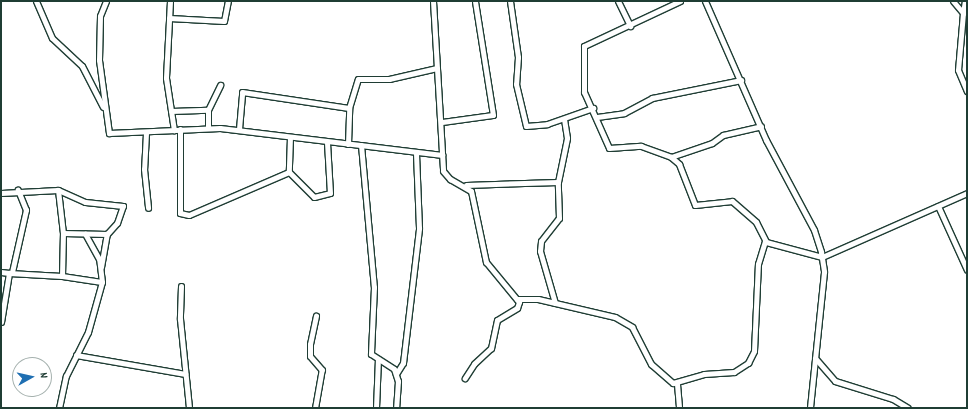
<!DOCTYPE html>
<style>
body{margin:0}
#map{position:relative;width:968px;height:409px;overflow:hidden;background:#fff;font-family:Dekko,sans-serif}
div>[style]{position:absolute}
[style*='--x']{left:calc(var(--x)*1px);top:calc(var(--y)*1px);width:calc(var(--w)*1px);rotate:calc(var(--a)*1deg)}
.roads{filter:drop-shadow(1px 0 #1f3d34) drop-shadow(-1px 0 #1f3d34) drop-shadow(0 1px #1f3d34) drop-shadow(0 -1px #1f3d34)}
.minor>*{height:5px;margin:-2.5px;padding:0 2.5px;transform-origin:2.5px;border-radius:2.5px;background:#fff}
span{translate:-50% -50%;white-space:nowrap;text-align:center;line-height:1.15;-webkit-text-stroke:3.5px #fff;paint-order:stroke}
.frame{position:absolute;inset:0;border:2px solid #1f3d34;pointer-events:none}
.north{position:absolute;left:12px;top:357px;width:40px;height:40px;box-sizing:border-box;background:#fff;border:1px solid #a5b1ae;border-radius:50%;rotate:82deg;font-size:11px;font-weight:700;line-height:16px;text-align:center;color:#1f3d34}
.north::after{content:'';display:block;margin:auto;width:14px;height:18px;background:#1f6fb2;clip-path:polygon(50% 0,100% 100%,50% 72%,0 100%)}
</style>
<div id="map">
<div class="roads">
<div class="minor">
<i style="--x:36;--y:1;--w:40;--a:66.6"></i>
<i style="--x:52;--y:38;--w:41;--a:43"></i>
<i style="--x:82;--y:66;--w:46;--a:62.9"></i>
<i style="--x:106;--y:1;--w:16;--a:112"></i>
<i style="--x:100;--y:16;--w:44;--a:91.3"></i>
<i style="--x:99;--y:60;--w:74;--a:82.2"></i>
<i style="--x:109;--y:133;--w:111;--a:-2.6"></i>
<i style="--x:220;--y:128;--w:224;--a:6.9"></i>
<i style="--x:170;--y:1;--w:77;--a:93"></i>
<i style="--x:166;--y:78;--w:53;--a:81.3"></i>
<i style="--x:433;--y:1;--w:170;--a:86.6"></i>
<i style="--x:443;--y:171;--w:11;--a:49"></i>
<i style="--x:450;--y:179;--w:24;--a:30"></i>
<i style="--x:471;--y:191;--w:73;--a:78.1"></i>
<i style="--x:486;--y:262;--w:52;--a:50.5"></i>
<i style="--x:519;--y:302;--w:6;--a:108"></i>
<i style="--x:517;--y:308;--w:23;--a:149"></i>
<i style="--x:497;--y:320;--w:29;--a:102"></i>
<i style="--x:491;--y:348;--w:23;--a:137"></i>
<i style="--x:474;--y:364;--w:17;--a:123"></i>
<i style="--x:510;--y:1;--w:57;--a:81.9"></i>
<i style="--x:518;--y:57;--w:27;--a:94"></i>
<i style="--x:516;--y:84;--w:43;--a:76.6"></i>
<i style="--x:526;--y:126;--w:21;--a:-5"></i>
<i style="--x:547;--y:124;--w:49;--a:-19.2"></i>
<i style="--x:618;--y:1;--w:28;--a:64"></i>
<i style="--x:680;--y:1;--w:106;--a:154.9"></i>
<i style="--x:584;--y:46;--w:46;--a:90"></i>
<i style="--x:584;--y:92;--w:61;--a:65.9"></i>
<i style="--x:609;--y:148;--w:32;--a:-4"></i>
<i style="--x:641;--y:146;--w:32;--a:20"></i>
<i style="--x:671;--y:157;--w:11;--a:41"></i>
<i style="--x:679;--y:164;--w:44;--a:68.7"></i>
<i style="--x:695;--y:205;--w:37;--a:-6"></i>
<i style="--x:732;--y:201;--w:32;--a:41"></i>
<i style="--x:756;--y:222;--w:22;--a:63"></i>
<i style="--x:766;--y:242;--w:58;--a:15"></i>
<i style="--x:822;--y:257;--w:158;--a:-23.8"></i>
<i style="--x:705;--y:1;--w:152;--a:66.3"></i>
<i style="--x:766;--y:140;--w:102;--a:61.9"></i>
<i style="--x:814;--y:230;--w:23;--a:72"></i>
<i style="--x:821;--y:252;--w:20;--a:81"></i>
<i style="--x:824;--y:272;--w:137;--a:95.9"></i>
<i style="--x:953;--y:1;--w:16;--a:50"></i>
<i style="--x:963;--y:13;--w:57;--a:95"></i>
<i style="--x:958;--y:70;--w:23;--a:67"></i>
<i style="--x:963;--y:13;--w:12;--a:-81"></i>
<i style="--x:169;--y:18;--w:55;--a:3.1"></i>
<i style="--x:224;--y:21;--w:20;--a:-79"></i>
<i style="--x:171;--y:111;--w:37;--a:-2"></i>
<i style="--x:597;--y:117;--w:27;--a:-8"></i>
<i style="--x:624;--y:113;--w:32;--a:-28"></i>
<i style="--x:652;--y:98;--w:91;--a:-11.4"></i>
<i style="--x:442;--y:122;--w:51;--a:-7.8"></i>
<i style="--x:493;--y:115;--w:115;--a:-99"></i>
<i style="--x:208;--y:128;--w:18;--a:-90"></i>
<i style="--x:208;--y:110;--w:28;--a:-64"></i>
<i style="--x:180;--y:129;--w:84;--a:90"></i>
<i style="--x:180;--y:213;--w:9;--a:13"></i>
<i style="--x:189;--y:215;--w:109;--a:-23.3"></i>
<i style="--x:239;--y:129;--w:37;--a:-85"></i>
<i style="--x:242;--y:92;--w:108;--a:8.5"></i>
<i style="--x:146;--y:133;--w:36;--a:93"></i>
<i style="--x:144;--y:169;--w:39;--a:84"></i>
<i style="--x:290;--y:137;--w:35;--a:92"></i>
<i style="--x:289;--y:172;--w:35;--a:45"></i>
<i style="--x:314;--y:197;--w:16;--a:-14"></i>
<i style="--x:330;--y:193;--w:51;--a:-93.4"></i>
<i style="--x:348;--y:144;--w:36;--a:-88"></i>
<i style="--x:349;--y:108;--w:30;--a:-73"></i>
<i style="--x:358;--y:79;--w:31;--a:0"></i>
<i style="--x:389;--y:79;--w:49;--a:-12.9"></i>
<i style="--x:361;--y:145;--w:143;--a:84.8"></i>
<i style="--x:374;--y:287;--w:67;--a:92.6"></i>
<i style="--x:371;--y:354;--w:27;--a:33"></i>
<i style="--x:394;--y:369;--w:13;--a:72"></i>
<i style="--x:398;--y:381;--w:27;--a:94"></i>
<i style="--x:671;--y:157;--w:43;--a:-18.9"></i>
<i style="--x:712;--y:143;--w:14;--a:-36"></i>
<i style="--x:723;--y:135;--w:39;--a:-13"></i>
<i style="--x:466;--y:185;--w:92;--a:-1.9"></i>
<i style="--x:1;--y:193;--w:57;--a:-3"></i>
<i style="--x:58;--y:190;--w:43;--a:83.4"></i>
<i style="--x:63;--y:233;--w:44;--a:1.3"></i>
<i style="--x:107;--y:234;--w:15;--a:-48"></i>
<i style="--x:117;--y:223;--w:18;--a:-71"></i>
<i style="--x:123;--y:206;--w:38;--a:-174"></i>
<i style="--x:85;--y:202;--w:30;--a:-156"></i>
<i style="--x:938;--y:206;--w:70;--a:65.6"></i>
<i style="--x:101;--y:267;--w:34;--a:-80"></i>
<i style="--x:1;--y:272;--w:8;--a:7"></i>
<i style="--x:12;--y:272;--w:64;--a:-77.3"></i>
<i style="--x:26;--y:210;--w:22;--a:-112"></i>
<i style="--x:62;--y:276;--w:40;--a:8.5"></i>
<i style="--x:181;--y:286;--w:33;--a:92"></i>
<i style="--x:180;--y:319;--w:89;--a:84.2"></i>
<i style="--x:517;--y:299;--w:21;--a:0"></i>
<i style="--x:538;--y:299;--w:79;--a:13.2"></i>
<i style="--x:615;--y:317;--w:20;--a:30"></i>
<i style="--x:632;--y:327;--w:42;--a:62.8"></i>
<i style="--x:651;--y:364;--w:29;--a:41"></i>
<i style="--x:673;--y:383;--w:32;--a:-16"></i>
<i style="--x:704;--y:374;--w:30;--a:-4"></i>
<i style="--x:734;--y:372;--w:17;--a:-33"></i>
<i style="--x:748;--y:363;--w:13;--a:-63"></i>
<i style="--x:754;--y:351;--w:87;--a:-87.4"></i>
<i style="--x:758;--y:264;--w:24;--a:-73"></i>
<i style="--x:555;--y:303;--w:54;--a:-106.1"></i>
<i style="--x:540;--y:251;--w:10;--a:-84"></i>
<i style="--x:541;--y:241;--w:29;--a:-52"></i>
<i style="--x:559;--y:218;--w:36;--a:-92"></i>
<i style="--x:558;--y:182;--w:45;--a:-78.4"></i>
<i style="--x:567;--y:138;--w:19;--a:-99"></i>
<i style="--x:1;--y:322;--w:50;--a:-80.7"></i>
<i style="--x:9;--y:273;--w:53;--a:3.2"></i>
<i style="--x:62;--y:276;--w:43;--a:-88.7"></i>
<i style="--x:76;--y:355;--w:111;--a:9.9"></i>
<i style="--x:815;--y:358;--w:30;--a:49"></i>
<i style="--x:835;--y:381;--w:61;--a:17.2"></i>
<i style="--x:893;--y:399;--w:17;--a:31"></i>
<i style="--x:396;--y:374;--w:13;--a:-58"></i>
<i style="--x:403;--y:363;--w:136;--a:-83.2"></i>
<i style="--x:419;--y:228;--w:76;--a:-92.3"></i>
<i style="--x:677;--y:384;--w:24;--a:85"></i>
<i style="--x:59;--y:408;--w:33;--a:-78"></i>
<i style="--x:66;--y:376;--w:49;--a:-63.4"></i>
<i style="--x:88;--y:332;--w:52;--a:-74.4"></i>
<i style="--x:102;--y:282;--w:23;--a:-97"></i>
<i style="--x:99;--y:259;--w:29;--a:-119"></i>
<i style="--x:315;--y:408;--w:39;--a:-80"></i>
<i style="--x:322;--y:370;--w:18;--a:-131"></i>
<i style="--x:310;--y:356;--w:12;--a:-90"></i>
<i style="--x:310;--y:344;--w:29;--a:-78"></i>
<i style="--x:376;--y:408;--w:49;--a:-87.7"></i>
</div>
</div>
<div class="frame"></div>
<div class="north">N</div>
</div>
